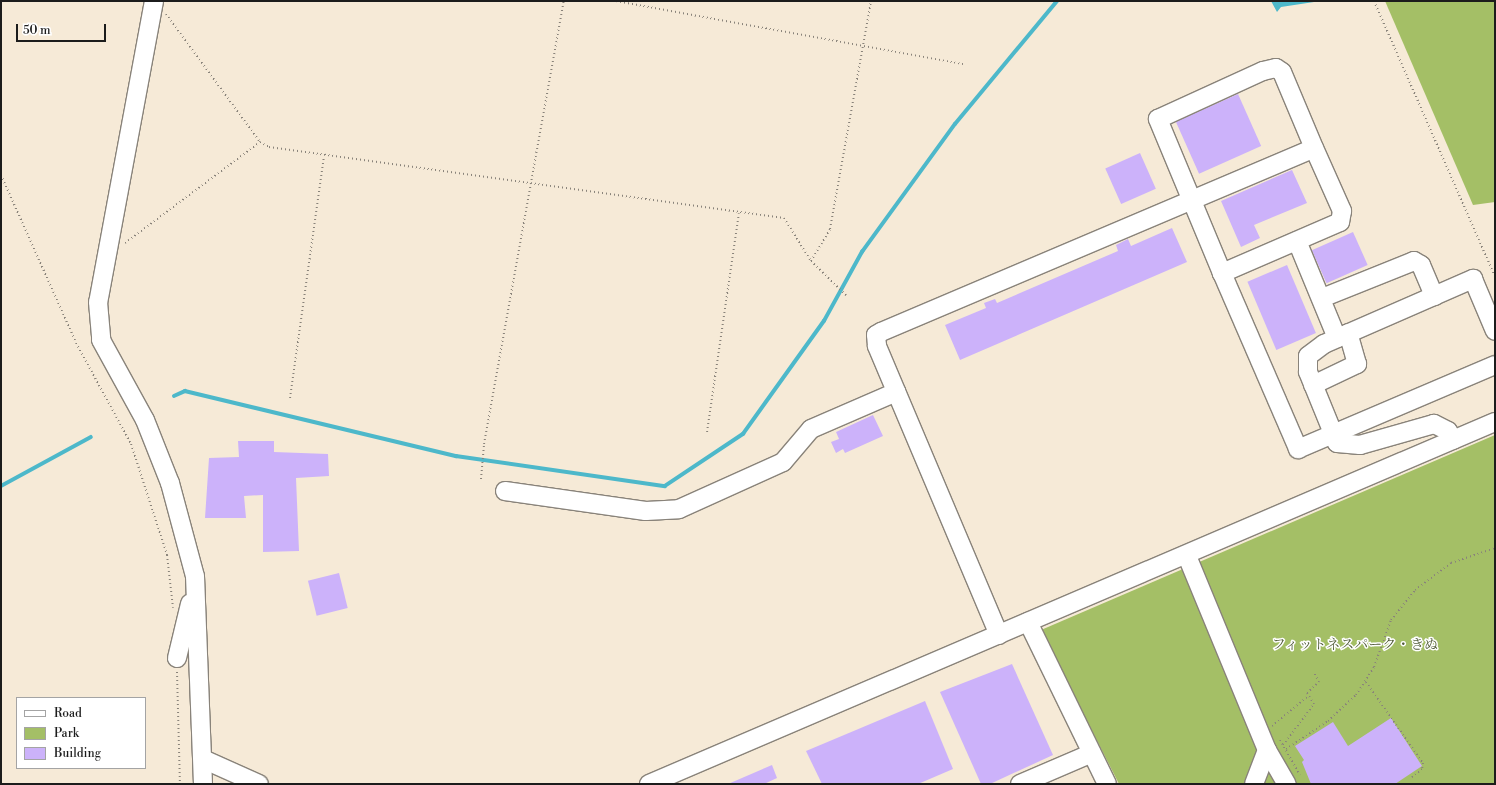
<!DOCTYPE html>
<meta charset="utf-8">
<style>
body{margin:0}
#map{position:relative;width:1496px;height:785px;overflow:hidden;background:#f6ead7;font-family:"Libre Bodoni","Noto Serif JP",serif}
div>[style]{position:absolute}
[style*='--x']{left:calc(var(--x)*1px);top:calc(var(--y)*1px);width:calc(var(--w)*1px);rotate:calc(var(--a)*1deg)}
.green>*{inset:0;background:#a4bf66}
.water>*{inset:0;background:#4db8ca}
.stream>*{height:3.5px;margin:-1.75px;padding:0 1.75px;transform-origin:1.75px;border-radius:1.75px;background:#4db8ca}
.building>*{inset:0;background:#ccb2fa;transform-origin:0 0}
.path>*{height:2px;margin-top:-1px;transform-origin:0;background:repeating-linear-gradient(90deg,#89837a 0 1px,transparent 0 4px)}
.roads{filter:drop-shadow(1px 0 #89837a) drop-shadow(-1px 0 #89837a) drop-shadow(0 1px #89837a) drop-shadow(0 -1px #89837a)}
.minor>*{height:18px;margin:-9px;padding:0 9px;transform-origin:9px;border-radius:9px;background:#fff}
span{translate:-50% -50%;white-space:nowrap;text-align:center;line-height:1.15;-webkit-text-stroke:3px #fff;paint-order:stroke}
.park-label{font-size:14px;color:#525d3a}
.frame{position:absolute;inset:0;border:2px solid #1c1c1c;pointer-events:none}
.legend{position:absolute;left:16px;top:697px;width:130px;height:72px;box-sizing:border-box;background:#fff;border:1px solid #a4a4a4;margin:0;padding:5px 7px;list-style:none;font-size:12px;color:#1c1c1c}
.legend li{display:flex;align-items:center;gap:8px;height:20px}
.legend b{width:20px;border:1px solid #a4a4a4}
.scale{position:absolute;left:16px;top:24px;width:90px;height:18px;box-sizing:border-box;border:2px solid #1c1c1c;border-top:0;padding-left:5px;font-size:12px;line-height:14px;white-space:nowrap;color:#1c1c1c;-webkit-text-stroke:3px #fff;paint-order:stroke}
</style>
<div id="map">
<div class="green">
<i style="clip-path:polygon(1385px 1px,1495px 1px,1495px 202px,1473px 205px)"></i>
<i style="clip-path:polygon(1495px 435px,1495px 784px,1119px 784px,1041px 630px)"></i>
</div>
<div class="water">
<i style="clip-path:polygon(1271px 1px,1313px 1px,1314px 2px,1281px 7px,1277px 12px)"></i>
</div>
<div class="stream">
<i style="--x:174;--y:396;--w:12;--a:-24"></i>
<i style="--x:185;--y:391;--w:279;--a:13.5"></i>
<i style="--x:456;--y:456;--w:211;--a:8.2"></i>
<i style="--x:665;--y:486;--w:94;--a:-33.7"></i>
<i style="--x:743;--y:434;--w:139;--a:-54.4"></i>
<i style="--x:824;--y:321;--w:79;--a:-61.2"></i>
<i style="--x:862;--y:252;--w:158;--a:-54"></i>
<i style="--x:955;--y:124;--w:160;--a:-50.3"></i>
<i style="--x:1;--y:486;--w:102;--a:-28.6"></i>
</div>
<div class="building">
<i style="left:1238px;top:94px;width:57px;height:68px;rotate:66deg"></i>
<i style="left:1140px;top:153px;width:39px;height:38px;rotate:66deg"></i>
<i style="clip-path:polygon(1292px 170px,1307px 203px,1254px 225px,1260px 238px,1241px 247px,1221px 201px)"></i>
<i style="clip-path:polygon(1172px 228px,1187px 262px,960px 360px,945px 325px,986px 308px,984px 303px,995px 299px,997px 303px,1118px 251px,1116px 245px,1128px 239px,1131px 246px)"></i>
<i style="left:1353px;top:232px;width:36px;height:45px;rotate:66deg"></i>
<i style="left:1287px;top:265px;width:74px;height:43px;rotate:67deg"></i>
<i style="clip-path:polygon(873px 415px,883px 436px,845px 453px,843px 449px,836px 453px,831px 442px,839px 439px,836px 432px)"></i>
<i style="clip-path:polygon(238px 441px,274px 441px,274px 452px,328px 454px,329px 476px,296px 478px,299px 551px,263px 552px,263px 495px,244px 496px,246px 518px,205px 518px,209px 458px,239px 457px)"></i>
<i style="left:339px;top:573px;width:36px;height:32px;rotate:76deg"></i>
<i style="clip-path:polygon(1012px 664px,1053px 755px,990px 784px,981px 784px,940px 692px)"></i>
<i style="clip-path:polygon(925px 701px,953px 769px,918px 784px,822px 784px,806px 751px)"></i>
<i style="clip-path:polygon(1391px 718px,1422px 766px,1395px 784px,1311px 784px,1302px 762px,1304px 760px,1295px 746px,1333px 722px,1348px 746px)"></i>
<i style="clip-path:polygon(772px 765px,777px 778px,764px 784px,728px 784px)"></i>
</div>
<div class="path">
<i style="--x:616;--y:1;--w:353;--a:10.3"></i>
<i style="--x:1374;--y:1;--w:300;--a:66.3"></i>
<i style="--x:166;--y:14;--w:159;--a:53.7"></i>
<i style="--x:260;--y:142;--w:10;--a:29"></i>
<i style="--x:269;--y:147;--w:520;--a:7.85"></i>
<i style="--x:784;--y:218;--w:51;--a:57.9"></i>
<i style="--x:811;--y:261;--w:49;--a:44.2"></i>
<i style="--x:1;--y:175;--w:184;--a:65.9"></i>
<i style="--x:76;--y:343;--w:115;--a:61.4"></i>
<i style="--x:131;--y:444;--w:117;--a:72"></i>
<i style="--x:167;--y:555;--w:53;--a:83.5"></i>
<i style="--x:125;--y:243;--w:169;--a:-36.8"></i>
<i style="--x:811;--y:261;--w:37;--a:-59"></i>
<i style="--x:830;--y:229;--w:232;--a:-79.8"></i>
<i style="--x:290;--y:398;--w:243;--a:-82"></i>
<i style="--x:707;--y:432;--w:221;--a:-81.7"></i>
<i style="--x:481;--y:479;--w:35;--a:-85"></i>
<i style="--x:484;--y:444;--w:450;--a:-79.8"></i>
<i style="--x:177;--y:672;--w:112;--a:88.5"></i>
<i style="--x:1366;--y:682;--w:99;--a:54.9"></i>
<i style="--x:1423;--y:763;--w:6;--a:99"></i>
<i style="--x:1422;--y:769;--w:13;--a:141"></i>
<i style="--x:1272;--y:726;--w:47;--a:-39.8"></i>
<i style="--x:1280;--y:740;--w:40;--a:60.3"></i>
<i style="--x:1283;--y:745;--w:51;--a:-52.9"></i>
<i style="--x:1314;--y:704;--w:13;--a:-122"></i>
<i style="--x:1307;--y:693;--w:16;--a:-43"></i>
<i style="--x:1319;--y:682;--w:11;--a:-117"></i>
<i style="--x:1286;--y:749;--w:50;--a:-33.7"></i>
<i style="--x:1328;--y:721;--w:38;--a:-43"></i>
<i style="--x:1356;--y:695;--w:33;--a:-57"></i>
<i style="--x:1374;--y:667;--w:50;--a:-70.1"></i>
<i style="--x:1391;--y:620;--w:38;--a:-51"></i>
<i style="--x:1415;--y:590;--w:45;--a:-36.9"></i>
<i style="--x:1451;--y:563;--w:46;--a:-18.8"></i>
</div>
<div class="roads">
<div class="minor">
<i style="--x:154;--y:1;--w:306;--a:100.5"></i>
<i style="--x:98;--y:302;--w:38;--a:85"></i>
<i style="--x:101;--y:340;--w:91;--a:61.2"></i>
<i style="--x:145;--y:420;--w:68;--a:68.4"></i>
<i style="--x:170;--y:483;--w:96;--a:75"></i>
<i style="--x:195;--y:576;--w:208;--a:87.8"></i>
<i style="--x:1297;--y:241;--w:105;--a:67.6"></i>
<i style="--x:1222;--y:273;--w:167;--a:-112.6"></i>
<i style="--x:1158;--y:119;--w:115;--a:-24.6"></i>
<i style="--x:1263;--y:71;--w:13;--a:-13"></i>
<i style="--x:1276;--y:68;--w:7;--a:34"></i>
<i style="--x:1282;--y:72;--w:82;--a:67.2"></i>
<i style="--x:1322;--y:298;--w:99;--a:-21.9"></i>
<i style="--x:1414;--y:261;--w:8;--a:30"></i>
<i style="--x:1421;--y:265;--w:34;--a:67"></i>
<i style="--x:1313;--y:385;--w:49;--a:-25.5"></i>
<i style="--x:1357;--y:364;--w:32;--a:-106"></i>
<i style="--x:1453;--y:440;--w:10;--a:-119"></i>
<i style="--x:1448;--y:431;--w:16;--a:-153"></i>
<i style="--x:1434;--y:424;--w:77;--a:164.2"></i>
<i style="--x:1360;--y:445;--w:23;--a:-175"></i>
<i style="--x:1337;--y:443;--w:77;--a:-112.2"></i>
<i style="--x:1308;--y:372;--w:16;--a:-90"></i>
<i style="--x:1308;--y:356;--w:20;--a:-37"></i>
<i style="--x:1324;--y:344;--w:163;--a:-23.6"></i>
<i style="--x:1473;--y:279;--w:56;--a:67.1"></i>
<i style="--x:505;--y:491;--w:142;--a:8.1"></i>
<i style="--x:646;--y:511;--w:33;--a:-3"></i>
<i style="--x:679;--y:509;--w:114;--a:-24.3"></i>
<i style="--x:783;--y:462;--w:43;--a:-49.7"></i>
<i style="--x:811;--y:429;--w:93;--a:-23.5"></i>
<i style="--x:1187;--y:556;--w:210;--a:67.6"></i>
<i style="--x:1267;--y:750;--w:36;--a:111"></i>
<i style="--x:1028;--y:622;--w:180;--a:64"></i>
<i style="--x:999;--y:635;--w:314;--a:-112.9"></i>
<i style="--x:877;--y:346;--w:11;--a:-95"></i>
<i style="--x:876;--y:335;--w:6;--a:-31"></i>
<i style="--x:881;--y:332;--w:470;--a:-23"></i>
<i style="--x:1314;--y:148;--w:69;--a:66"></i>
<i style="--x:1342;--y:211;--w:11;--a:100"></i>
<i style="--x:1340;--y:222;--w:129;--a:156.6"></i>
<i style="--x:1222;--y:273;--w:192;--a:66.6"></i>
<i style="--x:1298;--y:449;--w:214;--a:-23.1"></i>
<i style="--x:177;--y:658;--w:56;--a:-76.5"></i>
<i style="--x:1267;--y:750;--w:39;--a:60"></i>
<i style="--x:205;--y:760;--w:59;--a:24"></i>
<i style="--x:649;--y:784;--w:920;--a:-23.17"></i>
<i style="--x:1020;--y:784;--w:78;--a:-23.3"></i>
</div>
</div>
<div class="park-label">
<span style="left:1355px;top:645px">フィットネスパーク・きぬ</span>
</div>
<div class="frame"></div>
<ul class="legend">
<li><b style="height:5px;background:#fff"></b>Road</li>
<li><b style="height:11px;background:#a4bf66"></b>Park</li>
<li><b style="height:11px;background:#ccb2fa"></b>Building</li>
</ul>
<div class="scale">50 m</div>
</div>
